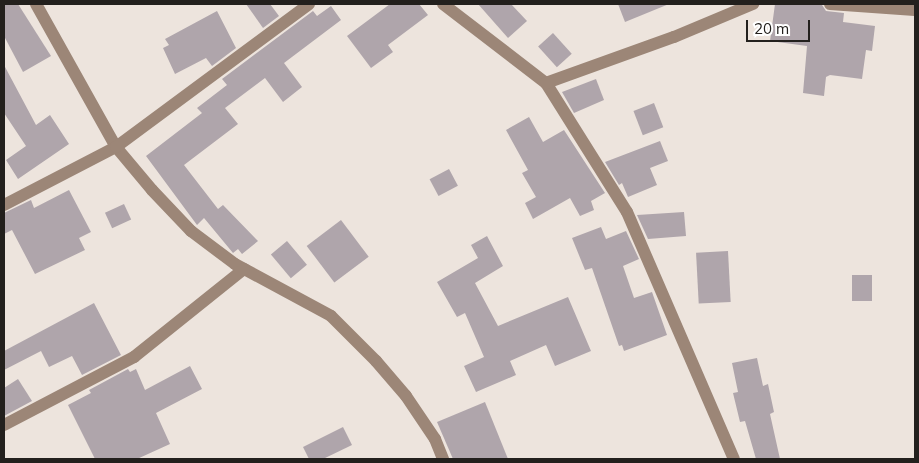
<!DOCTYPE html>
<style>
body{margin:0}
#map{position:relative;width:919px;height:463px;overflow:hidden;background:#ede4dd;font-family:Mulish,sans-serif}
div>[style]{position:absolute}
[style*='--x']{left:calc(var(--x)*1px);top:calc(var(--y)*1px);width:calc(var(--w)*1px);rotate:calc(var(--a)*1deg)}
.building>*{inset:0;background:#afa5ab;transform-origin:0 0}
.minor>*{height:12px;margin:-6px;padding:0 6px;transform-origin:6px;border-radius:6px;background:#9c8677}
span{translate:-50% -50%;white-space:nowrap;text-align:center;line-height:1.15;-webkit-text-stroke:4px #fff;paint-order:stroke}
.frame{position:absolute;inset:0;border:5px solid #23201d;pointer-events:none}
.scale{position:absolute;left:746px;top:20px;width:64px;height:22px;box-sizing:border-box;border:2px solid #23201d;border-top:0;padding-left:6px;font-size:15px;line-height:18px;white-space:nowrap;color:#23201d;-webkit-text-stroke:4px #fff;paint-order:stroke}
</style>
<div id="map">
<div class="building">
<i style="clip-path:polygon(4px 4px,18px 4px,51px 56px,23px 72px,4px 36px)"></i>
<i style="clip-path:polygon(246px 4px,270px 4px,279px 16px,263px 28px)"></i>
<i style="clip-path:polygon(390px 4px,419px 4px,428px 15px,388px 45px,393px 52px,371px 68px,347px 36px)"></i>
<i style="clip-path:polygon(478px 4px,511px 4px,527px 21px,508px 38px)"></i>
<i style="clip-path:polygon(618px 4px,669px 4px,625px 22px)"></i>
<i style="clip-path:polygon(775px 4px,822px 5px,826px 11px,844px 13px,843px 22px,875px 26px,872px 51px,866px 50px,862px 79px,830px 75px,826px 77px,824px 96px,803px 93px,807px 46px,770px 41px)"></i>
<i style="clip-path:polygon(331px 6px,341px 20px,284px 63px,302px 87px,283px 102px,265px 78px,225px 108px,238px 124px,184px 165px,218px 209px,223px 205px,258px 241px,242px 254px,238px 249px,233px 253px,204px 218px,197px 225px,146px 156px,202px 113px,197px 108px,227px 85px,222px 79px,313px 11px,317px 16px)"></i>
<i style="clip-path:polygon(217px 11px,236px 48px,212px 66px,206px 58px,175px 74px,163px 48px,169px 45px,165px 39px)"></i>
<i style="left:553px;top:33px;width:28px;height:20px;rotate:48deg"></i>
<i style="clip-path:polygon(4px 65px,36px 125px,50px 115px,69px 144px,18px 179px,6px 160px,26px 146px,4px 113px)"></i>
<i style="clip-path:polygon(596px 79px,604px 100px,574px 113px,562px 92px)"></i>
<i style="left:654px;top:103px;width:26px;height:22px;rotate:69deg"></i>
<i style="clip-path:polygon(529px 117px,543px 142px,564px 130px,605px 193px,591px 201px,594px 210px,580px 216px,570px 198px,533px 219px,525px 203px,536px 197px,522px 173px,528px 170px,506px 130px)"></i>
<i style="clip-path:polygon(660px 141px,668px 161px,650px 168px,657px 185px,628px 197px,622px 183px,619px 185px,605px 162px)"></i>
<i style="left:449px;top:169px;width:19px;height:22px;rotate:62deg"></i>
<i style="clip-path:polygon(69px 190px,91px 232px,79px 238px,85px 250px,35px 274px,12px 230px,4px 234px,4px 213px,31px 200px,34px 208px)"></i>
<i style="left:124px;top:204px;width:17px;height:21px;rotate:65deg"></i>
<i style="clip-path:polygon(684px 212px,686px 236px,648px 239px,637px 215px)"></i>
<i style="left:341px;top:220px;width:46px;height:43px;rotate:53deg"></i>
<i style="clip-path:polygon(601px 227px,606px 239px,626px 231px,639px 259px,623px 266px,634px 298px,652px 292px,667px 335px,624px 351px,622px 345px,619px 346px,592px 268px,585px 270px,572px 238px)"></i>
<i style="clip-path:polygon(487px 236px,503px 266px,475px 283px,498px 326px,568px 297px,591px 351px,555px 366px,546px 345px,510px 361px,516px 375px,476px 392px,464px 366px,484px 357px,465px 313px,457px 317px,437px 282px,478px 258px,471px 245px)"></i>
<i style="left:287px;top:241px;width:31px;height:21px;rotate:50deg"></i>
<i style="left:728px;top:251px;width:51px;height:32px;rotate:87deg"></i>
<i style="left:852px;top:275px;width:20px;height:26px"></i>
<i style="clip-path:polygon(94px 303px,121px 355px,82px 375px,72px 356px,49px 367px,41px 351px,4px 370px,4px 351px)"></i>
<i style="clip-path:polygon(757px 358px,763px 386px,768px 384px,774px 412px,770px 414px,780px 459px,756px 459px,745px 421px,740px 422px,733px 393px,738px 392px,732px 363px)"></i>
<i style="clip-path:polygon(190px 366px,202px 389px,156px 413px,170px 444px,137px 459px,95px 459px,68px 405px,91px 393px,89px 390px,128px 369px,130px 372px,136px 369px,145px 390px)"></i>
<i style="clip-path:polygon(18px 379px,32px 401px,4px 416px,4px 388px)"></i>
<i style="clip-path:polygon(485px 402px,508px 459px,453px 459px,437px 422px)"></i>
<i style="clip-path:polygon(343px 427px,352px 445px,323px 459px,309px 459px,303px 447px)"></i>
</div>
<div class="minor">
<i style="--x:36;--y:4;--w:164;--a:60.8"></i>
<i style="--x:116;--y:147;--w:56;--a:50.1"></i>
<i style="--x:152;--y:190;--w:57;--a:46.4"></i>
<i style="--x:191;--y:231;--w:55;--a:36.9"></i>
<i style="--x:235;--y:264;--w:109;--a:28.4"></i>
<i style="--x:331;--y:316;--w:64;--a:45"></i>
<i style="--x:376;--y:361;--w:46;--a:49.4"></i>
<i style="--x:406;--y:396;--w:52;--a:56"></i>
<i style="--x:435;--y:439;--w:22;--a:68"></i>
<i style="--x:443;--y:4;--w:130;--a:37.5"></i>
<i style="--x:546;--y:83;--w:152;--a:57.9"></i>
<i style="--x:627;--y:212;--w:269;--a:66.6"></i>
<i style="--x:830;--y:4;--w:85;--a:4"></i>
<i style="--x:546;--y:83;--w:136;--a:-19.8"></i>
<i style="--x:674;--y:37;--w:86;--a:-22.7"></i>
<i style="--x:4;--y:205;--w:126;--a:-27.4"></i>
<i style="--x:116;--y:147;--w:240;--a:-36.5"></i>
<i style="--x:4;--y:425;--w:147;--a:-27.6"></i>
<i style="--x:134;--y:357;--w:141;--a:-38.7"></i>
</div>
<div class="frame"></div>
<div class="scale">20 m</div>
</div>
